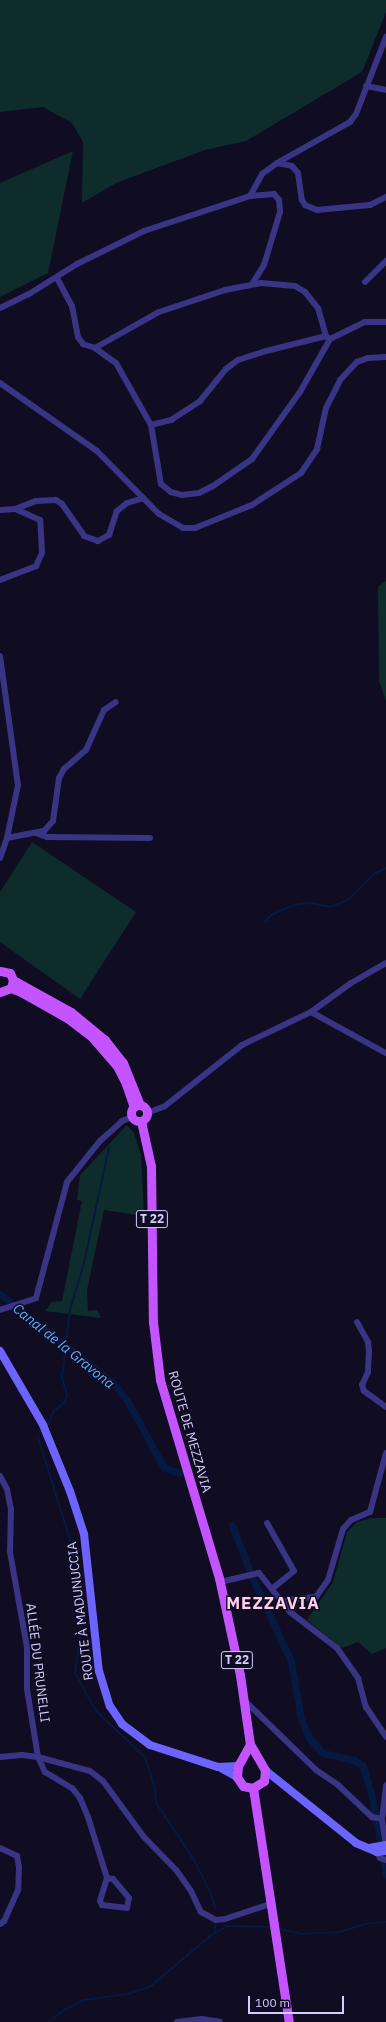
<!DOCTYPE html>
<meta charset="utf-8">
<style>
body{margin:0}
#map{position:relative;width:386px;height:2022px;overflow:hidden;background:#100c22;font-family:"IBM Plex Sans",sans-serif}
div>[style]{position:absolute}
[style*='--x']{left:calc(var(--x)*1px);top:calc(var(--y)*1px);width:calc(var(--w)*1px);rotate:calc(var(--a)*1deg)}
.green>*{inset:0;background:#0f2c2c}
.stream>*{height:2px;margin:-1px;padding:0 1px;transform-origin:1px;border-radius:1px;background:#061a41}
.canal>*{height:7px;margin:-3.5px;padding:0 3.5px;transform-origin:3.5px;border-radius:3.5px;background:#061a41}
.minor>*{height:6px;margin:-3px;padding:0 3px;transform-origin:3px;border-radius:3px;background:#393484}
.secondary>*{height:8px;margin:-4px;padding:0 4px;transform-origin:4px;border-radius:4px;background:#6c64ff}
.primary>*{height:9px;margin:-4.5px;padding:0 4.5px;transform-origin:4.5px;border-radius:4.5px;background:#c454ff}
.primary>.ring{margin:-4.5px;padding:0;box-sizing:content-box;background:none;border:9px solid #c454ff;border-radius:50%}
span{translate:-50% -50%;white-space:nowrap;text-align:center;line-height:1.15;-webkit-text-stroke:3px #100c22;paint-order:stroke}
.shield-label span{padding:1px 3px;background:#100c22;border:1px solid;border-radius:3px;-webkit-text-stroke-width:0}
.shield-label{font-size:12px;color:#d4cdff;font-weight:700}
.street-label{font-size:13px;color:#d4cdff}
.water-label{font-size:14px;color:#5bafff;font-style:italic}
.district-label{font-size:17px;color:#ffcfec;font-weight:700;letter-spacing:1px}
.scale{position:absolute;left:248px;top:1996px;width:96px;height:18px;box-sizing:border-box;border:2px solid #d4cdff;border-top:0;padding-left:5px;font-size:12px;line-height:14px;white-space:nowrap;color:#d4cdff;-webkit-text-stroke:3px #100c22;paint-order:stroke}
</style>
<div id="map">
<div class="green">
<i style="clip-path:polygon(0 0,386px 0,386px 12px,362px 72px,246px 141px,205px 150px,116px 183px,82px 203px,83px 142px,72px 123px,43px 107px,0 112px)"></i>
<i style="clip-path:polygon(73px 151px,48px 273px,0 297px,0 183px)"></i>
<i style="clip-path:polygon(386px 581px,386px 701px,379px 681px,378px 587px)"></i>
<i style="clip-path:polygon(32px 842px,136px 912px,80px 999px,0 942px,0 892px)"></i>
<i style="clip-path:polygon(127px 1125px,134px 1133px,141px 1155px,144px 1216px,104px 1210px,87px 1290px,88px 1311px,97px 1310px,101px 1318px,45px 1311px,52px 1302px,62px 1301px,82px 1201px,77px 1200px,80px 1175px)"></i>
<i style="clip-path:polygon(372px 1518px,386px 1518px,386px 1648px,372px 1654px,358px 1642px,342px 1648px,307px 1620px,333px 1582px,347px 1532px,357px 1522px)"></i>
</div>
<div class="stream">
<i style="--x:265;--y:922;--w:9;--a:-49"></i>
<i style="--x:271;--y:915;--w:26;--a:-23"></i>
<i style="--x:295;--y:905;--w:15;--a:-8"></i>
<i style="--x:310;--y:903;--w:20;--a:11"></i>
<i style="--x:330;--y:907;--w:19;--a:-21"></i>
<i style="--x:348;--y:900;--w:37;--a:-45"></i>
<i style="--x:374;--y:874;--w:13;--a:-27"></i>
<i style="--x:48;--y:1424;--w:14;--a:-65"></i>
<i style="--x:54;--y:1411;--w:14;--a:-39"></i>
<i style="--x:65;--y:1402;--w:7;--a:-74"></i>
<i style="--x:67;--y:1395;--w:18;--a:-106"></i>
<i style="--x:62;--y:1378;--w:68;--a:-83.3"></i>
<i style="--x:70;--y:1310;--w:49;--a:-73.4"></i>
<i style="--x:84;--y:1263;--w:119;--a:-77.8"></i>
<i style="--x:38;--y:1438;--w:116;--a:72.5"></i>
<i style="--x:73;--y:1549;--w:76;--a:83.2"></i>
<i style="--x:82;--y:1624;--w:49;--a:98.1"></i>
<i style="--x:75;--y:1673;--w:43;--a:61.1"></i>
<i style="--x:96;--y:1711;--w:67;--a:43.2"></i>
<i style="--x:145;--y:1757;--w:33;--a:72"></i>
<i style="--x:155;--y:1788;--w:15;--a:86"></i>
<i style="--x:156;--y:1803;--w:69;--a:56.3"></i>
<i style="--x:194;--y:1860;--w:35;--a:63"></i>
<i style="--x:210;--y:1891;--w:18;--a:74"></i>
<i style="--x:277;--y:1928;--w:25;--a:14"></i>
<i style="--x:301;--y:1934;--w:39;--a:-3"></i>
<i style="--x:340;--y:1932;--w:25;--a:-18"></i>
<i style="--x:364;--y:1924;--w:22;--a:-5"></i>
<i style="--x:214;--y:1934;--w:10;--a:-79"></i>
<i style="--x:49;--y:2022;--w:19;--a:-39"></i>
<i style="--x:64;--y:2010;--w:22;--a:-27"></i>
<i style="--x:84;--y:2000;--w:44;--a:-7.8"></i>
<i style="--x:128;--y:1994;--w:23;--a:-18"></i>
<i style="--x:150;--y:1987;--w:79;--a:-40.4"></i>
<i style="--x:210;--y:1936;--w:20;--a:-30"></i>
<i style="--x:227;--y:1926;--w:44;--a:1.3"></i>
</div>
<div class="canal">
<i style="--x:0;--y:1294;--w:144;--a:38.2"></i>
<i style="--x:113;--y:1383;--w:22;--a:51"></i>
<i style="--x:127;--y:1400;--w:77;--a:61.4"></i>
<i style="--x:164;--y:1468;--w:17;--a:17"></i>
<i style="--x:232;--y:1525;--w:47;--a:68.9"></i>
<i style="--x:251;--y:1575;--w:95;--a:65.1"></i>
<i style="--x:291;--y:1661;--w:59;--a:80.2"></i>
<i style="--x:301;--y:1719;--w:21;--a:67"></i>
<i style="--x:309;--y:1738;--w:21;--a:47"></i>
<i style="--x:323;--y:1753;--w:32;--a:13"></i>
<i style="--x:354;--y:1760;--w:11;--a:34"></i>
<i style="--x:363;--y:1766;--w:37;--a:74"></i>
<i style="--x:373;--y:1802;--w:73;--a:79.8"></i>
</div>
<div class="minor">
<i style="--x:366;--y:86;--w:20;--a:11"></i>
<i style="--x:277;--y:163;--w:15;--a:11"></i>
<i style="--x:292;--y:166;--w:9;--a:49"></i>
<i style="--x:298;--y:173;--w:27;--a:82"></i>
<i style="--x:302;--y:200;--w:6;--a:59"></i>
<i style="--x:305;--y:205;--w:13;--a:23"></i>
<i style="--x:317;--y:210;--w:53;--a:-5.4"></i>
<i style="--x:370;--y:205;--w:18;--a:-27"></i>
<i style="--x:250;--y:196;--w:24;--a:-5"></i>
<i style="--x:274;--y:194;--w:8;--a:50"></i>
<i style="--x:279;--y:200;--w:12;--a:85"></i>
<i style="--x:280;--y:212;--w:55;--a:106.8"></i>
<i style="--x:264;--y:265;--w:22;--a:122"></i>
<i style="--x:57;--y:278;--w:32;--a:62"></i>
<i style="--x:72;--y:306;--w:32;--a:79"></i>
<i style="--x:78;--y:337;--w:9;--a:54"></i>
<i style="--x:83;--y:344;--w:13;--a:18"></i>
<i style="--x:95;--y:348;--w:26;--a:36"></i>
<i style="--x:116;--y:363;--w:71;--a:60.6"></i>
<i style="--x:151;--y:425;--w:60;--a:80.4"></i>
<i style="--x:161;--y:484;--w:13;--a:39"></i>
<i style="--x:171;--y:492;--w:11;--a:15"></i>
<i style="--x:182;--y:495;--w:17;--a:-7"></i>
<i style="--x:199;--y:493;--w:16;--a:-27"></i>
<i style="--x:213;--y:486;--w:47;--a:-34.7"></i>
<i style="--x:252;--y:459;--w:82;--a:-54.4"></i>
<i style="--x:300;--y:392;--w:61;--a:-60.5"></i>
<i style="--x:330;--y:339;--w:39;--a:-26"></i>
<i style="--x:365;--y:322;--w:21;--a:0"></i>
<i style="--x:365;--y:282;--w:30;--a:-45"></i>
<i style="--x:0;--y:308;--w:32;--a:-26"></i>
<i style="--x:29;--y:294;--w:57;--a:-32"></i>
<i style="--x:77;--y:264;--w:75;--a:-26.2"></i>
<i style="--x:144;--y:231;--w:112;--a:-18.3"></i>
<i style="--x:250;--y:196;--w:25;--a:-61"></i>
<i style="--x:262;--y:174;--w:19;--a:-36"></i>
<i style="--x:277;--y:163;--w:84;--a:-29.3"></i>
<i style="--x:350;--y:122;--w:10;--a:-53"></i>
<i style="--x:356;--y:114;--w:83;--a:-68.7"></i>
<i style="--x:95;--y:348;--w:73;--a:-29.4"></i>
<i style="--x:159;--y:312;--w:70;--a:-18.4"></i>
<i style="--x:225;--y:290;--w:37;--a:-11"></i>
<i style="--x:261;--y:283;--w:34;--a:5"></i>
<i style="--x:295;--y:286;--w:12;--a:31"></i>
<i style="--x:305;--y:292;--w:21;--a:51"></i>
<i style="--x:318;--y:308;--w:29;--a:74"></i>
<i style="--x:0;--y:383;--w:118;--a:35"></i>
<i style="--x:97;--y:451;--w:88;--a:45.5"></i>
<i style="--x:159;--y:514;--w:28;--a:30"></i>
<i style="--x:183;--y:528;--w:12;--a:0"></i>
<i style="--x:195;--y:528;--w:61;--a:-22"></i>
<i style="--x:252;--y:505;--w:59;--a:-33.1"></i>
<i style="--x:301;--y:473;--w:29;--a:-56"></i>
<i style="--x:317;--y:449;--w:42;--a:-77.6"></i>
<i style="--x:326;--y:408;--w:31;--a:-63"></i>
<i style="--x:340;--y:380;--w:25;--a:-47"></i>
<i style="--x:357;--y:362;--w:12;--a:-20"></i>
<i style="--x:368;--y:358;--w:18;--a:-3"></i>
<i style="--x:151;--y:425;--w:21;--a:-14"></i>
<i style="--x:171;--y:420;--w:35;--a:-33"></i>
<i style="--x:200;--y:401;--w:41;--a:-50.9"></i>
<i style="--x:226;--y:369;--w:15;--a:-37"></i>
<i style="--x:238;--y:360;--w:29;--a:-18"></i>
<i style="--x:266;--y:351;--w:62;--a:-14"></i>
<i style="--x:326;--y:336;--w:3;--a:45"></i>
<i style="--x:0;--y:510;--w:15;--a:-4"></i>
<i style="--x:15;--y:509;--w:22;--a:-21"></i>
<i style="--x:36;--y:501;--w:20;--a:-3"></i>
<i style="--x:56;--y:500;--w:7;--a:34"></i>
<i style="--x:62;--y:504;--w:39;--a:55"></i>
<i style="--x:84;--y:536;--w:15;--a:20"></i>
<i style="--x:98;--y:541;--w:13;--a:-29"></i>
<i style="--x:109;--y:535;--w:25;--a:-72"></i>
<i style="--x:117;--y:511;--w:13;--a:-39"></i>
<i style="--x:127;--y:503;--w:17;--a:-17"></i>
<i style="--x:0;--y:580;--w:39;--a:-21"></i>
<i style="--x:36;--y:566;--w:14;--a:-65"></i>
<i style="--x:42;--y:553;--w:33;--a:-93"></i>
<i style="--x:40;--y:520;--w:27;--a:-156"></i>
<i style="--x:0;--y:656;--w:130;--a:82.1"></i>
<i style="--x:18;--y:785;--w:54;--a:101.7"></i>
<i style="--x:7;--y:838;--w:21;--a:109"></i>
<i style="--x:36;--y:833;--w:12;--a:20"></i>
<i style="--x:47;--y:837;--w:103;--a:0.6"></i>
<i style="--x:7;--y:838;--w:38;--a:-11"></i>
<i style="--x:44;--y:831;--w:13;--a:-48"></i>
<i style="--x:53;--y:821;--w:43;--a:-82.1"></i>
<i style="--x:59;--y:778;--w:10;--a:-61"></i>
<i style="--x:64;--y:769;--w:29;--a:-41"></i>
<i style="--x:86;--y:750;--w:44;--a:-65.8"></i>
<i style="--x:104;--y:710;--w:14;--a:-34"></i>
<i style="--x:311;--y:1012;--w:85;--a:28.7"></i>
<i style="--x:147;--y:1113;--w:19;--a:-21"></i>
<i style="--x:165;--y:1106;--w:98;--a:-38.4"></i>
<i style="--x:242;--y:1045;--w:76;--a:-25.6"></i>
<i style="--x:311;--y:1012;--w:49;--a:-35.9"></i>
<i style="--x:351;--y:983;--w:40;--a:-29.7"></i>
<i style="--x:0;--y:1310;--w:38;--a:-18"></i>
<i style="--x:36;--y:1298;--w:120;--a:-75"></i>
<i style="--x:67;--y:1182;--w:53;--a:-51.2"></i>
<i style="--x:100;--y:1141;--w:30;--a:-42"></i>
<i style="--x:122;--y:1121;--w:11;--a:-22"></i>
<i style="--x:357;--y:1322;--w:23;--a:61"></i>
<i style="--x:368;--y:1342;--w:9;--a:84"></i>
<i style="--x:369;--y:1351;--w:21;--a:93"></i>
<i style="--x:368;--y:1372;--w:14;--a:115"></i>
<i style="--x:362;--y:1385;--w:6;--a:72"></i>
<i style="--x:364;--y:1391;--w:27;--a:36"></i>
<i style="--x:0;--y:1476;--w:15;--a:62"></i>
<i style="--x:7;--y:1489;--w:20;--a:79"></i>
<i style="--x:11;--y:1509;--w:43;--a:91.3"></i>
<i style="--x:10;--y:1552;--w:97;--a:79.9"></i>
<i style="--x:27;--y:1647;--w:42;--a:90"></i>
<i style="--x:27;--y:1689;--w:69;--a:80.8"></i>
<i style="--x:38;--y:1757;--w:17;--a:65"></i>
<i style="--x:45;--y:1772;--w:31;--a:31"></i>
<i style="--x:72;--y:1788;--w:13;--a:51"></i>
<i style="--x:80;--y:1798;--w:21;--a:67"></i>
<i style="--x:88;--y:1817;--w:64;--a:72.7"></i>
<i style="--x:107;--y:1878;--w:24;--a:107"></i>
<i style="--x:100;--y:1901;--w:4;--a:63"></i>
<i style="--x:102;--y:1905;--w:25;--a:7"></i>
<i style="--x:127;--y:1908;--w:10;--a:-79"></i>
<i style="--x:129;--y:1898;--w:25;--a:-130"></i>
<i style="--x:113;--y:1879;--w:6;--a:-171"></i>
<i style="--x:267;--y:1523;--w:55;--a:60.6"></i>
<i style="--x:294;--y:1571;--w:28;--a:141"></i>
<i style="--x:220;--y:1582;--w:40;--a:-13"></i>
<i style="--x:259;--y:1573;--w:50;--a:51.5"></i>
<i style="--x:290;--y:1612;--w:59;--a:37.5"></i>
<i style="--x:337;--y:1648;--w:37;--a:55"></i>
<i style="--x:358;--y:1678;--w:30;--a:75"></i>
<i style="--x:366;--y:1707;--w:36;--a:56"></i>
<i style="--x:281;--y:1601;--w:35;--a:-7"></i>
<i style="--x:316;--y:1597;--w:21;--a:-55"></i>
<i style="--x:328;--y:1580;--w:53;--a:-73.6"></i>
<i style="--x:343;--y:1529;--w:12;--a:-48"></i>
<i style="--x:351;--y:1520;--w:21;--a:-23"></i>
<i style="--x:370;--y:1512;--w:61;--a:-74.8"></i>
<i style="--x:244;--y:1700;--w:100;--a:44.2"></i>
<i style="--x:316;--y:1770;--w:27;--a:34"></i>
<i style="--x:338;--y:1785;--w:47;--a:43.3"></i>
<i style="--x:372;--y:1817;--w:10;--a:11"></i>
<i style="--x:0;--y:1757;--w:22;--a:-5"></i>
<i style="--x:22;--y:1755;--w:16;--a:7"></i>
<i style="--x:38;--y:1757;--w:54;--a:15.1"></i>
<i style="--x:90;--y:1771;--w:16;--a:38"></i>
<i style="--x:103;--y:1781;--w:69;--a:53.8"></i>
<i style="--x:144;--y:1837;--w:47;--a:45.9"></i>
<i style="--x:177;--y:1871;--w:24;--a:55"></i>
<i style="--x:191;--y:1891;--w:23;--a:65"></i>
<i style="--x:201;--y:1912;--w:17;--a:28"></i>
<i style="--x:216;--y:1920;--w:9;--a:-6"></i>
<i style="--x:225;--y:1919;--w:47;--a:-18.4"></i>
<i style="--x:386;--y:1845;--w:26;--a:-99"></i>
<i style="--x:382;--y:1819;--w:34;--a:-83"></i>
<i style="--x:0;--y:1848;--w:19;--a:25"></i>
<i style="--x:17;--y:1856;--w:11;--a:80"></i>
<i style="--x:19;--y:1867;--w:23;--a:92"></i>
<i style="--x:18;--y:1890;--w:34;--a:114"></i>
<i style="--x:4;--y:1921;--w:5;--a:143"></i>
<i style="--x:377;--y:1852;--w:7;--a:63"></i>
<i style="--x:380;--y:1858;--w:6;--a:18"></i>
<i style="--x:177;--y:2022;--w:25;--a:-7"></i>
<i style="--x:202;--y:2019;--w:18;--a:9"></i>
</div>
<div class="secondary">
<i style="--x:0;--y:1351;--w:86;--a:59.8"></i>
<i style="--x:43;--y:1425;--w:71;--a:67.8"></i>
<i style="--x:70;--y:1491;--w:45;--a:72"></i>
<i style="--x:84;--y:1534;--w:138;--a:83.8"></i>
<i style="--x:99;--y:1671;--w:37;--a:73"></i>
<i style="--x:110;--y:1706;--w:22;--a:56"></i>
<i style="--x:122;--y:1724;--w:35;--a:37"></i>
<i style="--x:150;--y:1745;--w:71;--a:17.9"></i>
<i style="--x:218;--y:1767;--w:20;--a:-3"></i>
<i style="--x:219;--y:1767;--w:21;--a:29"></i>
<i style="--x:265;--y:1770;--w:117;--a:38.7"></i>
<i style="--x:356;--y:1843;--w:23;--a:23"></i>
<i style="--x:377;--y:1852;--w:9;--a:-6"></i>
<i style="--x:369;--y:1848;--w:17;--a:-10"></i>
</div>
<div class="primary">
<i style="--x:0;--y:971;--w:10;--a:11"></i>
<i style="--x:10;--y:973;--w:8;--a:67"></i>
<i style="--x:13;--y:980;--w:8;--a:104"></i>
<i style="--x:11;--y:988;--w:12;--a:160"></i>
<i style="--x:13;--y:980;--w:66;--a:28.9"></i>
<i style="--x:71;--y:1012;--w:44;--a:39.5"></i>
<i style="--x:105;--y:1040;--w:29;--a:52"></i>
<i style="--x:123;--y:1063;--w:45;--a:68"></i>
<i style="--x:11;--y:988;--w:11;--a:22"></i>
<i style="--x:21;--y:992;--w:53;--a:29.5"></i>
<i style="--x:67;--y:1018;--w:30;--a:37"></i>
<i style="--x:91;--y:1036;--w:40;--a:49"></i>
<i style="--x:117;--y:1066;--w:20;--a:63"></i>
<i style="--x:126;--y:1084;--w:24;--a:71"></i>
<i class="ring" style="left:131px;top:1105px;width:7px;height:7px"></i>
<i style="--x:141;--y:1121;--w:46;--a:77.5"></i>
<i style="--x:151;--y:1166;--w:156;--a:89.3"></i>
<i style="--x:153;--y:1322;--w:58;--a:83.1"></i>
<i style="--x:160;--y:1380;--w:207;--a:73.4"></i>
<i style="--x:219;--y:1578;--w:99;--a:77.8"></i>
<i style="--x:240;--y:1675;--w:70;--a:81.8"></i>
<i style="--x:250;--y:1744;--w:30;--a:60"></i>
<i style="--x:265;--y:1770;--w:11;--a:95"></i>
<i style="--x:264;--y:1781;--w:13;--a:148"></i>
<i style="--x:253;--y:1788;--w:10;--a:-169"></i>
<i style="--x:243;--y:1786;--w:11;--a:-124"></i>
<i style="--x:237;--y:1777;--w:11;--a:-85"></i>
<i style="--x:238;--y:1766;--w:25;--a:-61"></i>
<i style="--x:253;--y:1788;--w:237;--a:81.3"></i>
</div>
<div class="shield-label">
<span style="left:152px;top:1219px">T 22</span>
<span style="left:237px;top:1660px">T 22</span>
</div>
<div class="street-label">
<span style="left:189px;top:1432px;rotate:74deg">ROUTE DE MEZZAVIA</span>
<span style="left:81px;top:1611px;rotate:-97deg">ROUTE À MADUNUCCIA</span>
<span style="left:37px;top:1663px;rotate:83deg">ALLÉE DU PRUNELLI</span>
</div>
<div class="water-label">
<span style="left:64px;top:1346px;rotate:39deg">Canal de la Gravona</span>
</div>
<div class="district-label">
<span style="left:273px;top:1604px">MEZZAVIA</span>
</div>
<div class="scale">100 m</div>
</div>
